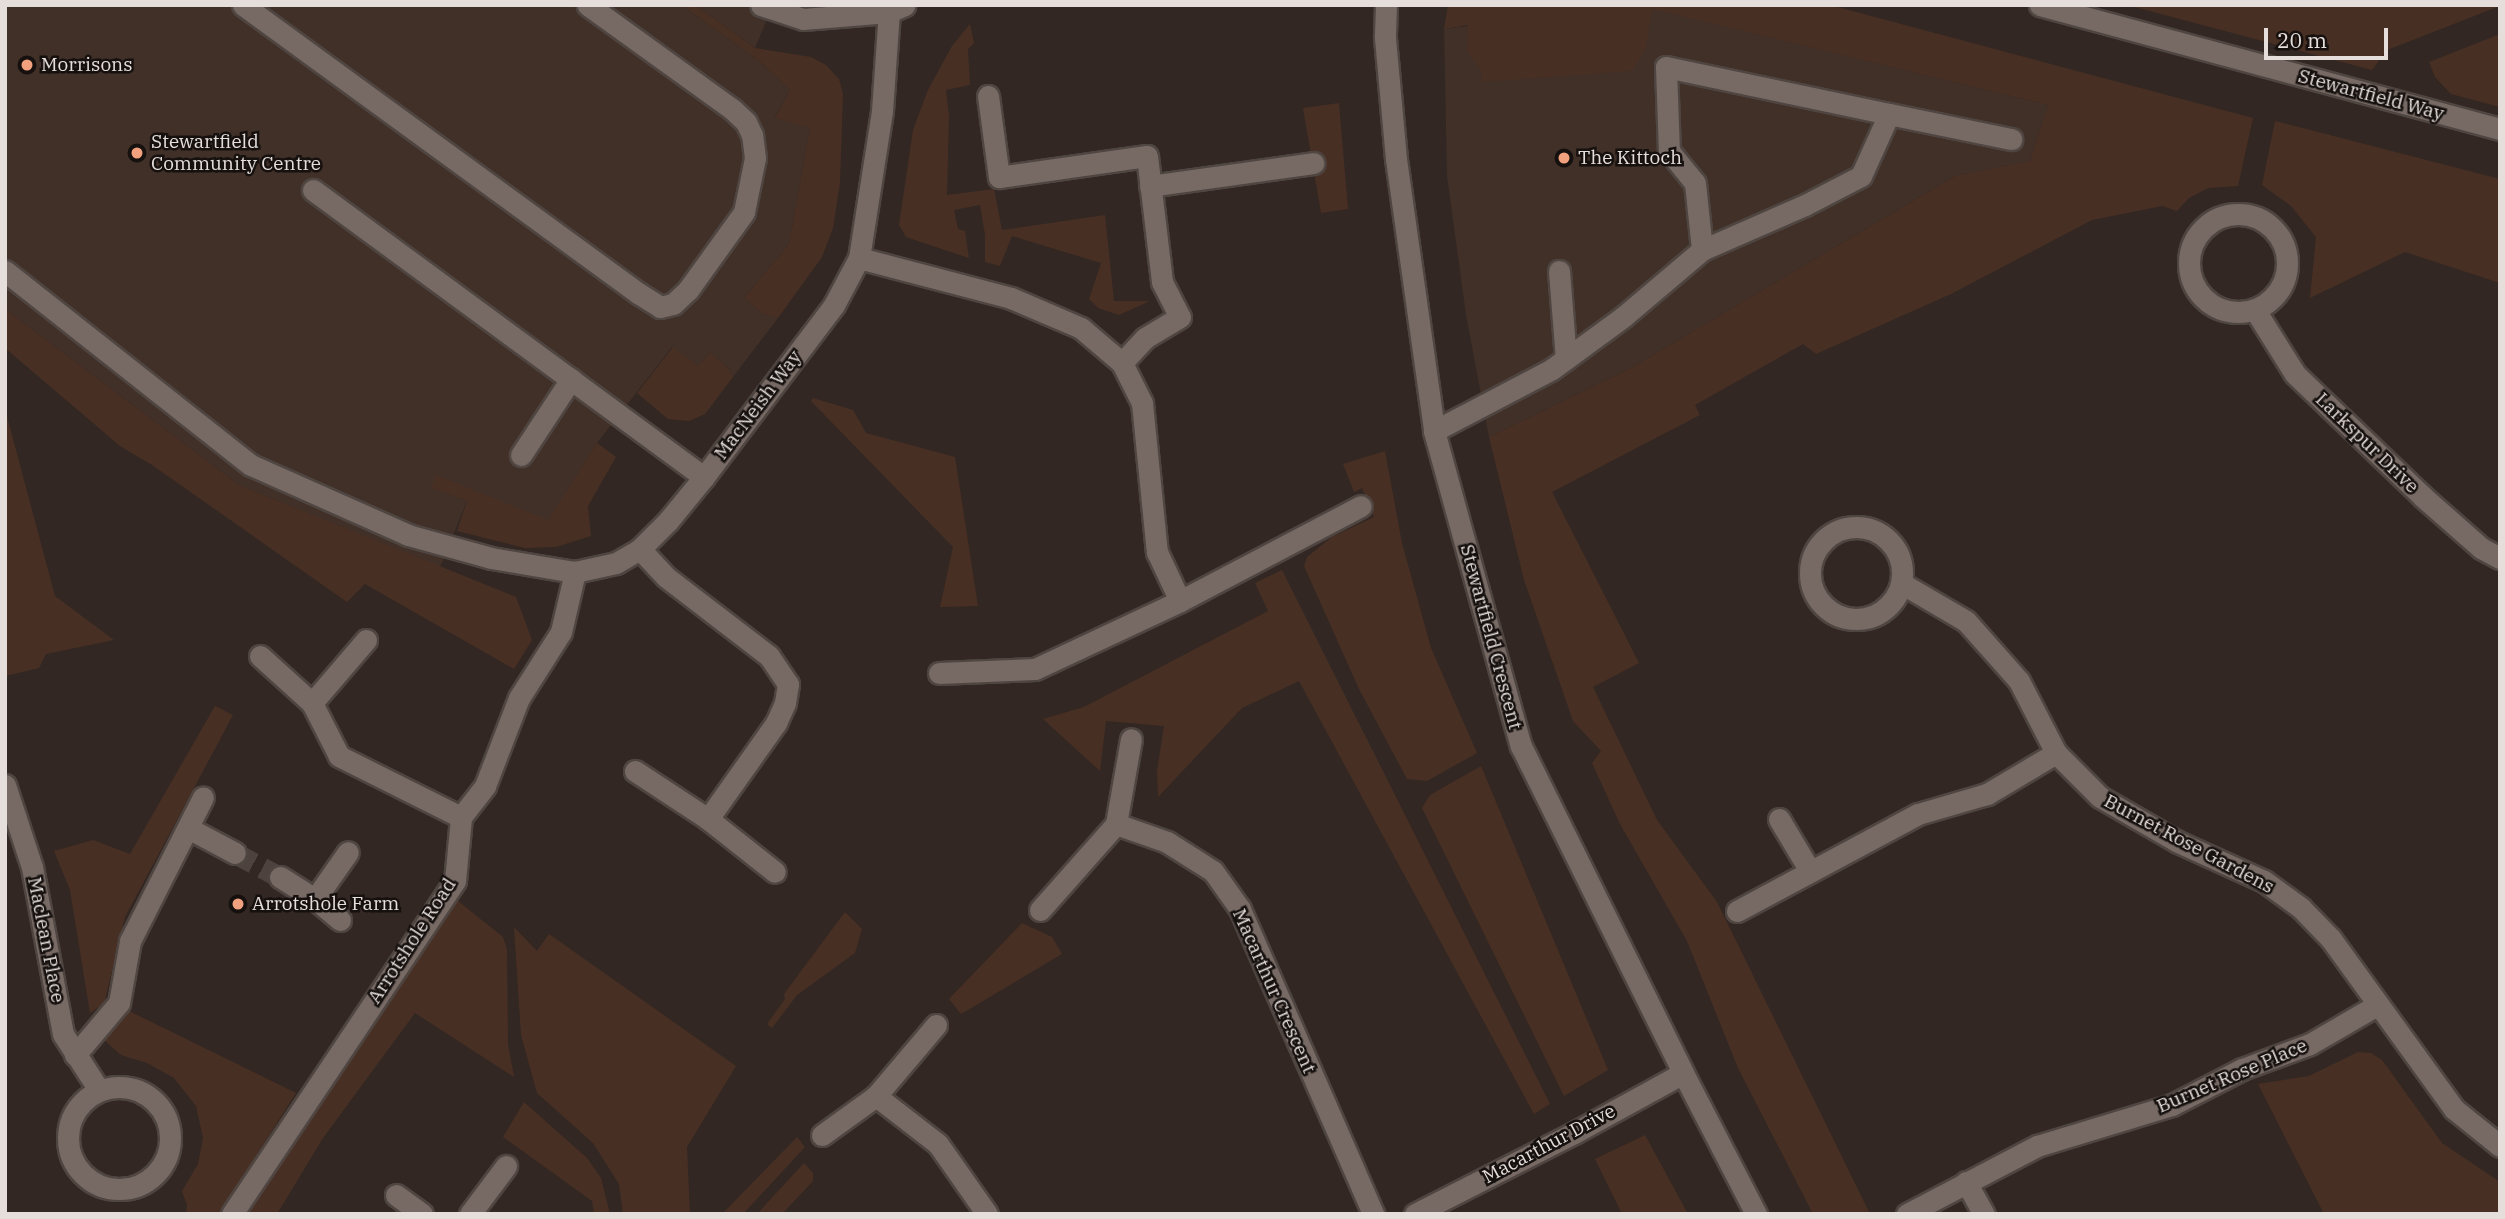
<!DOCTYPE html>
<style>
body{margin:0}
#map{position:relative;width:2505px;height:1219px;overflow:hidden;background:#322722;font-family:"IBM Plex Serif",serif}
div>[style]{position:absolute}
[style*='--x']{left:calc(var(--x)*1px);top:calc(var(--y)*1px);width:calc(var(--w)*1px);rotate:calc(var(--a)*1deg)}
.built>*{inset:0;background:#403028}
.green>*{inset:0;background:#482f24}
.minor-tunnel>*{height:21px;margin-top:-10.5px;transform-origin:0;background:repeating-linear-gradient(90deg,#4d423e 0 21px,transparent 0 31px)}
.roads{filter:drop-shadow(2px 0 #4f4541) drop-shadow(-2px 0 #4f4541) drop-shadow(0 2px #4f4541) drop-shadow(0 -2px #4f4541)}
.minor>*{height:21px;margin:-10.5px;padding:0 10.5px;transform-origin:10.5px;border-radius:10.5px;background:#776a64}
.minor>.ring{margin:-10.5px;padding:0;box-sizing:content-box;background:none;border:21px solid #776a64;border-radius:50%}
.dots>*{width:19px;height:19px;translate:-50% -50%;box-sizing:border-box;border:4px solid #16110f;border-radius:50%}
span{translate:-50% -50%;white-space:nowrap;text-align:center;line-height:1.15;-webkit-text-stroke:5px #16110f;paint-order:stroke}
.poi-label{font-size:19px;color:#e6dedb}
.left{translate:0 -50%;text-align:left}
.street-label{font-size:19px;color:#e6dedb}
.frame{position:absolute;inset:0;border:7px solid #e6dedb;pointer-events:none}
.scale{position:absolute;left:2264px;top:28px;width:124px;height:32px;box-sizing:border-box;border:4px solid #e6dedb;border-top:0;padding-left:9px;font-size:21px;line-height:24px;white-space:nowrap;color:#e6dedb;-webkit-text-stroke:5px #16110f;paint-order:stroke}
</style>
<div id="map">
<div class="built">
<i style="clip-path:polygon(5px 5px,681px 5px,759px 61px,790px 90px,775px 117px,810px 128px,789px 244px,744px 298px,762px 313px,778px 318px,733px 377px,730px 370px,710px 352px,698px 366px,672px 347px,597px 443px,548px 521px,432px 488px,467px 501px,440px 567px,239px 485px,5px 309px)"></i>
<i style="clip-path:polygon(696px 5px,773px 5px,755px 48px)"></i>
<i style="clip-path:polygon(1637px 5px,2048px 105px,2030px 161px,1955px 176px,1631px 368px,1489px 437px,1466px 315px,1447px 176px,1444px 29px)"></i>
</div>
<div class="green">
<i style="clip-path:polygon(681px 5px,696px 5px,755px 48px,811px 57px,826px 65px,839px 79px,843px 94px,840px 183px,833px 228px,822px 257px,778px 318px,762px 313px,744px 298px,789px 244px,810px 128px,775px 118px,790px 90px,759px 61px)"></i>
<i style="clip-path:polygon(1448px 5px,1830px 5px,2253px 118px,2238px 186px,2208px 188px,2189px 198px,2177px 211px,2162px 206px,2092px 220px,1951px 294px,1816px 354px,1803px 344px,1695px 405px,1700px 415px,1552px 492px,1639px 663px,1593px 687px,1657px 820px,1717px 902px,1870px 1214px,1813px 1214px,1738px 1068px,1687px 941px,1620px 824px,1592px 763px,1601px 751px,1573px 721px,1524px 580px,1489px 437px,1631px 368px,1955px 176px,2030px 161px,2048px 105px,1652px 9px,1646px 47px,1632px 71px,1482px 82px,1480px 69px,1467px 51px,1468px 25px,1444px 29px)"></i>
<i style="clip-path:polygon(2127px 5px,2500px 5px,2500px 6px,2387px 50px,2372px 70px)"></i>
<i style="clip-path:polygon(970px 24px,974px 43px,968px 49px,970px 85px,946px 90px,949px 115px,947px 195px,994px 189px,1002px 230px,1105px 215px,1114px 301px,1150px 301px,1119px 315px,1098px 308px,1089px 299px,1101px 263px,1012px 236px,1000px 266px,985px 262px,985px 235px,980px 205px,954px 210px,958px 229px,965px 231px,969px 258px,906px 237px,899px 225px,913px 130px,928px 90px,952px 46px)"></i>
<i style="clip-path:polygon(2500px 34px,2500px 107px,2451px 94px,2435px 77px,2429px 62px)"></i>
<i style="clip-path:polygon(1339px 103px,1348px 209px,1321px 213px,1303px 108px)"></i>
<i style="clip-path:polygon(2275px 121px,2500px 179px,2500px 283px,2405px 252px,2310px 298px,2316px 237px,2291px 206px,2262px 185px)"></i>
<i style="clip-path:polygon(5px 309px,239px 485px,516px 597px,532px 640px,514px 669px,365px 584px,347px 602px,152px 465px,120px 446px,5px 348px)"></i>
<i style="clip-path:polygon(673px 347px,698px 366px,710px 352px,730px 370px,733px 377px,705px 414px,689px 421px,668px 419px,637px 393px)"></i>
<i style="clip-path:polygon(813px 398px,853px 410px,866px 433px,955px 457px,978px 606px,940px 607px,953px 547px,811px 401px)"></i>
<i style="clip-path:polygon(5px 409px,55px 596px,114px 640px,46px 654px,39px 668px,5px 676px)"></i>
<i style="clip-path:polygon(597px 443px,616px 457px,588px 506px,591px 536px,556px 547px,525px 548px,457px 531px,467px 501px,431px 488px,436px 475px,548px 520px)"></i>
<i style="clip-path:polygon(1385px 451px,1402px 543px,1431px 648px,1477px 753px,1427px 781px,1407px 779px,1359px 689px,1304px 566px,1307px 557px,1332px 537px,1374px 517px,1362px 488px,1354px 492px,1343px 464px)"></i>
<i style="clip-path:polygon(1282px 570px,1550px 1104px,1534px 1114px,1299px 681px,1242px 708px,1158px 797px,1157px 771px,1164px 726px,1106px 721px,1100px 771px,1043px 719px,1084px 707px,1268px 611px,1255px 583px)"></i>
<i style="clip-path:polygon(215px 706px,233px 715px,125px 917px,104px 1004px,90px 1013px,70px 890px,54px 851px,93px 840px,130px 854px)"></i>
<i style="clip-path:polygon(1481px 766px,1608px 1070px,1564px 1096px,1422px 808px,1430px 795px)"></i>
<i style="clip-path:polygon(458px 901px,503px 937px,507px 949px,508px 1044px,514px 1077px,415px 1013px,323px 1138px,277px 1214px,245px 1214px)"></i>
<i style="clip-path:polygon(845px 912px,862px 929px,855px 953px,797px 995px,772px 1028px,767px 1024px,785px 999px,784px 994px)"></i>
<i style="clip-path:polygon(1022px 923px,1052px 937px,1062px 954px,961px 1014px,949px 999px)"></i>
<i style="clip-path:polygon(514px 927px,537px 951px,549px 934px,736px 1066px,687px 1147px,690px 1214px,623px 1214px,619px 1184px,593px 1143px,537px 1093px,521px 1035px)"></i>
<i style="clip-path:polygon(127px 1010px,296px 1093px,219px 1214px,186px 1214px,187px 1205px,182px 1191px,198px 1164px,203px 1138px,196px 1106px,174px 1078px,147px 1063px,121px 1055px,103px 1039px)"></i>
<i style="clip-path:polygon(2358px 1052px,2371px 1053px,2382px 1060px,2442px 1143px,2500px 1182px,2500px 1214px,2324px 1214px,2258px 1084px,2309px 1076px)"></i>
<i style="clip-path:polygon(524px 1102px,587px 1158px,601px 1178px,610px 1214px,594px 1214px,592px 1201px,503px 1137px)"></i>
<i style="clip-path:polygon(1645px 1135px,1688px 1214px,1622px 1214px,1595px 1159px)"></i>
<i style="clip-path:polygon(797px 1137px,805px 1147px,743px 1214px,722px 1214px)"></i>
<i style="clip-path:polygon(804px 1163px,813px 1173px,813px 1181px,782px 1214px,757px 1214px)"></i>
</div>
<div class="minor-tunnel">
<i style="--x:235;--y:853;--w:51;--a:28.1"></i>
</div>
<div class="roads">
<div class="minor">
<i style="--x:243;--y:5;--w:489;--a:36.1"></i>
<i style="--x:638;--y:293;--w:26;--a:32"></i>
<i style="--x:660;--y:307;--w:13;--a:-13"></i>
<i style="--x:673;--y:304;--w:21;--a:-43"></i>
<i style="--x:688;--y:290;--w:96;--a:-54.3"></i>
<i style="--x:744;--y:212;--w:55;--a:-78.5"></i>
<i style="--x:755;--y:158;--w:23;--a:-97"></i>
<i style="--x:752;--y:135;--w:14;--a:-115"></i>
<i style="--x:746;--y:122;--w:19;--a:-137"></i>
<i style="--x:732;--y:109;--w:178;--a:-144.2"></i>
<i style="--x:761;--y:5;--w:44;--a:18.4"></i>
<i style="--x:803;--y:19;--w:86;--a:-4.7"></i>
<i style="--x:1386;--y:5;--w:33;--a:92"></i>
<i style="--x:1385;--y:38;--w:121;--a:84.8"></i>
<i style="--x:1396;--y:159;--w:275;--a:82"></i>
<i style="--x:1434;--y:431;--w:327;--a:74.6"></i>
<i style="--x:1521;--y:746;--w:365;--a:63.6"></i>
<i style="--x:1683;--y:1073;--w:159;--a:62.6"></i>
<i style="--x:2040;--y:5;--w:476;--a:15.1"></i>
<i style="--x:988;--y:96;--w:82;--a:82.3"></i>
<i style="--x:999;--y:177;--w:149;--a:-8.1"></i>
<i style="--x:1147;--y:156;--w:127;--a:83.2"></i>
<i style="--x:1162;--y:282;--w:39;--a:63"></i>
<i style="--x:1180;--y:317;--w:41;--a:149"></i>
<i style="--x:1145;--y:338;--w:34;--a:133"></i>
<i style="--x:1889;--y:114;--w:125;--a:11.6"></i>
<i style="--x:1150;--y:186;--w:165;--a:-8"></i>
<i style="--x:313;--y:190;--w:485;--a:36.3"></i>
<i class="ring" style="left:2189px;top:214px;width:77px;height:77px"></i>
<i style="--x:859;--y:258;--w:157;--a:14.7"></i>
<i style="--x:1011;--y:298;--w:76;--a:23.2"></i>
<i style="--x:1081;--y:328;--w:54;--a:40.5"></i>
<i style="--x:1122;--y:363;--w:45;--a:63.4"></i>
<i style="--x:1142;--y:403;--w:150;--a:84.3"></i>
<i style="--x:1157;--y:552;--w:54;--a:64.9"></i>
<i style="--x:1180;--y:601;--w:204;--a:-27.7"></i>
<i style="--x:5;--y:271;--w:313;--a:38.3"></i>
<i style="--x:251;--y:465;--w:172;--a:24"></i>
<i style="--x:408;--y:535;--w:86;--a:15.5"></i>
<i style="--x:491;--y:558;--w:85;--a:9.5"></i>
<i style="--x:575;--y:572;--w:42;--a:-12.4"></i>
<i style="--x:616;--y:563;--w:28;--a:-30"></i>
<i style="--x:640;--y:549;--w:40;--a:-45"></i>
<i style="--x:668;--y:521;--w:57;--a:-50.7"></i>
<i style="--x:704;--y:477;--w:216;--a:-52.9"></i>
<i style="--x:834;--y:305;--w:53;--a:-62"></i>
<i style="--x:859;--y:258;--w:149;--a:-81.1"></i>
<i style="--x:882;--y:111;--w:99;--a:-86"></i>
<i style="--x:889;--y:12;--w:17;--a:-24"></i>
<i style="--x:1559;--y:271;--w:88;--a:85.5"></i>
<i style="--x:2255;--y:310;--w:75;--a:58"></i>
<i style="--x:2295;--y:374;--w:176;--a:43.8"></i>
<i style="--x:2422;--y:496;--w:79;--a:41.4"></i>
<i style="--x:2481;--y:548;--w:21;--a:28"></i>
<i style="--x:1434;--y:431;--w:133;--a:-27.7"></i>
<i style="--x:1552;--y:369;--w:88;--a:-36.2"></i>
<i style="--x:1623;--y:317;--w:104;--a:-40.3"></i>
<i style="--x:1702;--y:250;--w:112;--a:-23.6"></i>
<i style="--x:1805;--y:205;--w:63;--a:-27.4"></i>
<i style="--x:1861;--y:176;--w:68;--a:-65.7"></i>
<i style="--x:1889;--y:114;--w:228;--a:-168.1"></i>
<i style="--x:1666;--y:67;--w:84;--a:88"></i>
<i style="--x:1669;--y:151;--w:41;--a:50.9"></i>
<i style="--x:1695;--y:183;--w:67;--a:84"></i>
<i style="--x:521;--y:455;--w:91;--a:-56.7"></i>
<i class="ring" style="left:1810px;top:527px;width:71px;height:71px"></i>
<i style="--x:640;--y:549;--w:38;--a:47"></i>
<i style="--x:666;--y:577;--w:130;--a:37.5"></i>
<i style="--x:769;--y:656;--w:34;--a:56"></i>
<i style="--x:788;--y:684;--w:19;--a:99"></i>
<i style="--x:785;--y:703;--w:22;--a:114"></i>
<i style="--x:776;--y:723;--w:118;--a:125.3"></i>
<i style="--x:1901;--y:583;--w:75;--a:30.3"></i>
<i style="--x:1966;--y:621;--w:80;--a:48.5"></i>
<i style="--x:2019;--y:681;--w:81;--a:62.8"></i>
<i style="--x:2056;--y:753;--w:62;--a:45"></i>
<i style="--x:2100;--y:797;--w:90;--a:30"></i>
<i style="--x:2178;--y:842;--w:94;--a:24.4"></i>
<i style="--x:2264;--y:881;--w:46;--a:36.1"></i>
<i style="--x:2301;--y:908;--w:43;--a:45.9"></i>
<i style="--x:2331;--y:939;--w:210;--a:54.1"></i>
<i style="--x:2454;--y:1109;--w:59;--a:38.8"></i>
<i style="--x:260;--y:656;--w:70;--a:42.1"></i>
<i style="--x:312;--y:703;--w:59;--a:63"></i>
<i style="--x:339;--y:756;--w:136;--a:26.6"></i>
<i style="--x:939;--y:673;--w:96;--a:-2.4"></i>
<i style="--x:1035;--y:669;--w:160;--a:-25.1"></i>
<i style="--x:312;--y:703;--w:83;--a:-49.4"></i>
<i style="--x:635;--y:771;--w:87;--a:33.3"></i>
<i style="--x:708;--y:819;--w:85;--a:38.3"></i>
<i style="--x:5;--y:785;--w:86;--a:71.8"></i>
<i style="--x:32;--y:867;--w:170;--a:79.5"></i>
<i style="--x:63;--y:1034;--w:67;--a:57.3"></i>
<i style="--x:1779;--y:819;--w:61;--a:59.2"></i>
<i style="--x:1116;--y:824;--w:86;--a:-80"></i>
<i style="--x:188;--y:828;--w:53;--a:28"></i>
<i style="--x:280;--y:877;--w:41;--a:32.2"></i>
<i style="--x:1040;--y:910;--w:115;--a:-48.5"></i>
<i style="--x:1116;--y:824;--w:54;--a:19.4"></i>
<i style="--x:1167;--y:842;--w:54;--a:32.2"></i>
<i style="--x:1213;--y:871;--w:47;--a:54.6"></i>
<i style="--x:1240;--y:909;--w:333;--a:66.4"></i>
<i style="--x:1737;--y:911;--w:205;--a:-28.2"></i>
<i style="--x:1918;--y:814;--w:72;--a:-16.2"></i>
<i style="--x:1987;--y:794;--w:80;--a:-30.7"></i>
<i style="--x:340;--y:920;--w:33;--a:-140"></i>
<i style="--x:315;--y:899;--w:57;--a:-54.9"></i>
<i style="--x:75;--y:1055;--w:68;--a:-49.8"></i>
<i style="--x:119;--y:1003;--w:63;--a:-79.9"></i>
<i style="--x:130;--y:941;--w:161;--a:-63.1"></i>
<i class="ring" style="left:68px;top:1087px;width:81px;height:81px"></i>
<i style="--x:876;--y:1096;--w:78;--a:37.7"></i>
<i style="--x:938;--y:1144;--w:85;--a:55"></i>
<i style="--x:822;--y:1135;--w:67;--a:-35.8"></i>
<i style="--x:876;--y:1096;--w:93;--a:-49.8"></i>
<i style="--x:1966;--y:1182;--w:37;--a:61"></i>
<i style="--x:396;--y:1195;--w:32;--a:36"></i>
<i style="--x:232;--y:1214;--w:401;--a:-56.2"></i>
<i style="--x:455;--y:881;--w:64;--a:-84.6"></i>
<i style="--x:461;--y:817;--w:39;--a:-52"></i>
<i style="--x:485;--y:786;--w:94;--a:-68.9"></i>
<i style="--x:519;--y:698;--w:78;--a:-57.5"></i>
<i style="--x:561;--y:632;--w:62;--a:-76.9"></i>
<i style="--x:470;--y:1214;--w:60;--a:-53.1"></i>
<i style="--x:1415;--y:1214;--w:178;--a:-27"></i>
<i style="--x:1574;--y:1133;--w:124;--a:-28.8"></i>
<i style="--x:1907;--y:1214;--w:147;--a:-27.6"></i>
<i style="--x:2037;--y:1146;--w:141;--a:-16.9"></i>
<i style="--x:2172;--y:1105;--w:79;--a:-27.2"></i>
<i style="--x:2242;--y:1069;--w:72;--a:-20.2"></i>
<i style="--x:2310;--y:1044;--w:78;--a:-30.2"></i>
</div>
</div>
<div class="dots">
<i style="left:27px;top:65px;background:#f1a17d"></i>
<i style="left:137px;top:153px;background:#f1a17d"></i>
<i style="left:1564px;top:158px;background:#f1a17d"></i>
<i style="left:238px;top:904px;background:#f1a17d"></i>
</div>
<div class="poi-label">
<span class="left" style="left:41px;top:65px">Morrisons</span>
<span class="left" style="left:151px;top:153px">Stewartfield<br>Community Centre</span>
<span class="left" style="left:1578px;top:158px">The Kittoch</span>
<span class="left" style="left:252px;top:904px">Arrotshole Farm</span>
</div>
<div class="street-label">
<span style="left:2371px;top:95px;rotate:15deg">Stewartfield Way</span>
<span style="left:758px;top:405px;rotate:-53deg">MacNeish Way</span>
<span style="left:2367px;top:443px;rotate:44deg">Larkspur Drive</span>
<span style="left:1491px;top:637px;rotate:75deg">Stewartfield Crescent</span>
<span style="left:2189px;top:844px;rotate:28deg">Burnet Rose Gardens</span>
<span style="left:46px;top:940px;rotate:79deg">Maclean Place</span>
<span style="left:412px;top:941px;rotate:-57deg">Arrotshole Road</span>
<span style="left:1274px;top:991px;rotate:66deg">Macarthur Crescent</span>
<span style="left:2232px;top:1076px;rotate:-23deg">Burnet Rose Place</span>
<span style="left:1549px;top:1144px;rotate:-28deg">Macarthur Drive</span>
</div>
<div class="frame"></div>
<div class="scale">20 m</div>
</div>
